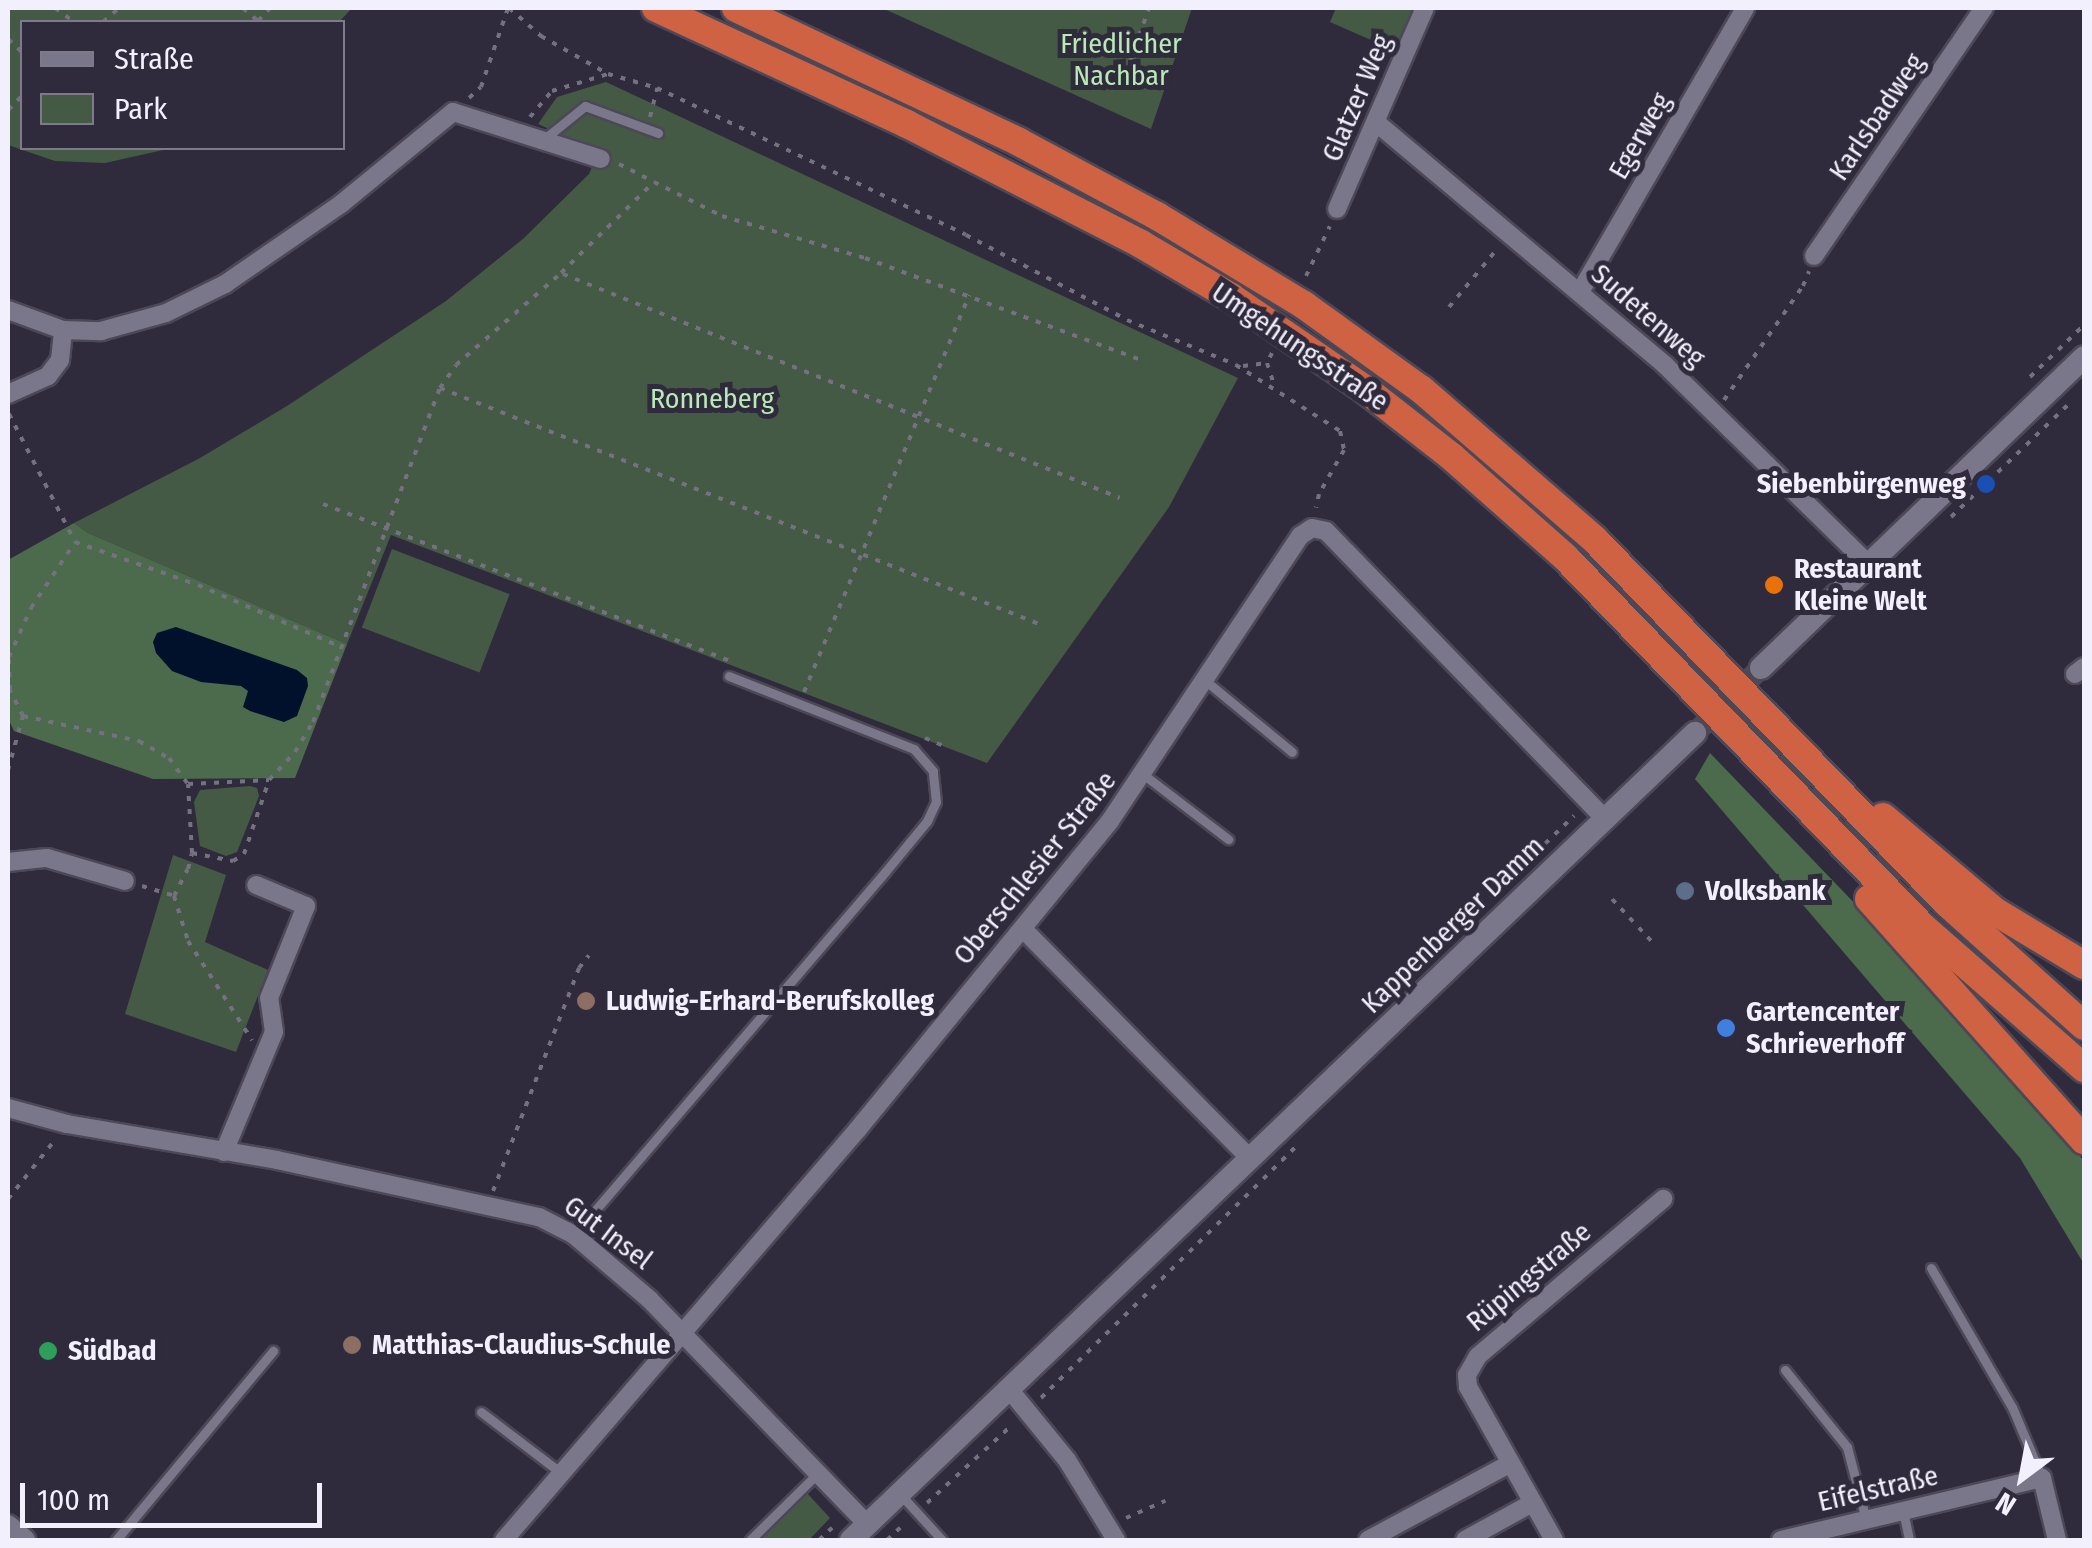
<!DOCTYPE html>
<meta charset="utf-8">
<style>
body{margin:0}
#map{position:relative;width:2092px;height:1548px;overflow:hidden;background:#2f2b3c;font-family:"Fira Sans Condensed",sans-serif}
div>[style]{position:absolute}
[style*='--x']{left:calc(var(--x)*1px);top:calc(var(--y)*1px);width:calc(var(--w)*1px);rotate:calc(var(--a)*1deg)}
.green>*{inset:0;background:#455a44;transform-origin:0 0}
.forest>*{inset:0;background:#4c6a4c}
.water>*{inset:0;background:#01112b}
.secondary-tunnel>*{height:22px;margin-top:-11px;transform-origin:0;background:repeating-linear-gradient(90deg,#4c4959 0 22px,transparent 0 33px)}
.path>*{height:4px;margin-top:-2px;transform-origin:0;background:repeating-linear-gradient(90deg,#747180 0 5px,transparent 0 13px)}
.roads{filter:drop-shadow(2px 0 #4c4857) drop-shadow(-2px 0 #4c4857) drop-shadow(0 2px #4c4857) drop-shadow(0 -2px #4c4857)}
.service>*{height:9px;margin:-4.5px;padding:0 4.5px;transform-origin:4.5px;border-radius:4.5px;background:#7b778b}
.minor>*{height:18px;margin:-9px;padding:0 9px;transform-origin:9px;border-radius:9px;background:#7b778b}
.tertiary>*{height:20px;margin:-10px;padding:0 10px;transform-origin:10px;border-radius:10px;background:#7b778b}
.secondary>*{height:22px;margin:-11px;padding:0 11px;transform-origin:11px;border-radius:11px;background:#7b778b}
.trunk>*{height:28px;margin:-14px;padding:0 14px;transform-origin:14px;border-radius:14px;background:#ce6243}
.dots>*{width:28px;height:28px;translate:-50% -50%;box-sizing:border-box;border:5px solid #2f2b3c;border-radius:50%}
span{translate:-50% -50%;white-space:nowrap;text-align:center;line-height:1.15;-webkit-text-stroke:10px #2f2b3c;paint-order:stroke}
.park-label{font-size:28px;color:#b7eab5}
.street-label{font-size:28px;color:#f2f0fc}
.poi-label{font-size:28px;color:#f2f0fc;font-weight:700}
.right{translate:-100% -50%;text-align:right}
.left{translate:0 -50%;text-align:left}
.frame{position:absolute;inset:0;border:10px solid #f2f0fc;pointer-events:none}
.legend{position:absolute;left:20px;top:20px;width:325px;height:130px;box-sizing:border-box;background:#2f2b3c;border:2px solid #7d7a89;margin:0;padding:12px 18px;list-style:none;font-size:30px;color:#f2f0fc}
.legend li{display:flex;align-items:center;gap:20px;height:50px}
.legend b{width:50px;border:2px solid #7d7a89}
.north{position:absolute;left:1972px;top:1428px;width:100px;height:100px;-webkit-text-stroke:8px #2f2b3c;paint-order:stroke;rotate:212deg;font-size:28px;font-weight:700;line-height:40px;text-align:center;color:#f2f0fc}
.north::after{content:'';display:block;margin:auto;width:35px;height:45px;background:#f2f0fc;clip-path:polygon(50% 0,100% 100%,50% 72%,0 100%)}
.scale{position:absolute;left:20px;top:1483px;width:302px;height:45px;box-sizing:border-box;border:5px solid #f2f0fc;border-top:0;padding-left:12px;font-size:30px;line-height:35px;white-space:nowrap;color:#f2f0fc;-webkit-text-stroke:8px #2f2b3c;paint-order:stroke}
</style>
<div id="map">
<div class="green">
<i style="clip-path:polygon(8px 8px,352px 8px,339px 22px,22px 22px,22px 148px,172px 148px,105px 163px,55px 161px,8px 145px)"></i>
<i style="clip-path:polygon(882px 8px,1192px 8px,1151px 129px)"></i>
<i style="clip-path:polygon(1336px 8px,1414px 8px,1396px 51px,1330px 22px)"></i>
<i style="clip-path:polygon(606px 82px,1238px 378px,1169px 507px,987px 763px,391px 535px,347px 644px,88px 533px,74px 523px,200px 458px,287px 406px,446px 301px,524px 238px,589px 174px,599px 151px,538px 124px,557px 97px)"></i>
<i style="left:392px;top:549px;width:126px;height:84px;rotate:21deg"></i>
<i style="clip-path:polygon(250px 786px,257px 788px,259px 796px,237px 852px,226px 856px,200px 846px,194px 802px,200px 790px)"></i>
<i style="clip-path:polygon(173px 855px,226px 875px,205px 942px,268px 970px,236px 1052px,125px 1014px)"></i>
<i style="clip-path:polygon(806px 1492px,830px 1518px,809px 1540px,760px 1540px)"></i>
</div>
<div class="forest">
<i style="clip-path:polygon(74px 523px,88px 533px,347px 644px,295px 778px,153px 779px,14px 731px,8px 718px,8px 560px)"></i>
<i style="clip-path:polygon(1710px 753px,1890px 940px,2084px 1161px,2084px 1264px,2020px 1158px,1695px 779px)"></i>
</div>
<div class="water">
<i style="clip-path:polygon(176px 627px,297px 670px,307px 678px,308px 686px,297px 716px,284px 722px,250px 711px,243px 707px,248px 691px,241px 686px,201px 682px,172px 671px,156px 653px,153px 642px,157px 633px)"></i>
</div>
<div class="secondary-tunnel">
<i style="--x:1695;--y:733;--w:93;--a:-44.6"></i>
</div>
<div class="path">
<i style="--x:55;--y:8;--w:24;--a:36"></i>
<i style="--x:243;--y:8;--w:20;--a:41"></i>
<i style="--x:258;--y:21;--w:18;--a:-47"></i>
<i style="--x:509;--y:8;--w:43;--a:41.2"></i>
<i style="--x:541;--y:36;--w:77;--a:29.6"></i>
<i style="--x:103;--y:22;--w:21;--a:-41"></i>
<i style="--x:8;--y:39;--w:19;--a:43"></i>
<i style="--x:1122;--y:85;--w:82;--a:-70.7"></i>
<i style="--x:469;--y:98;--w:16;--a:-43"></i>
<i style="--x:481;--y:87;--w:83;--a:-71.1"></i>
<i style="--x:8;--y:110;--w:20;--a:-45"></i>
<i style="--x:530;--y:117;--w:34;--a:-50"></i>
<i style="--x:552;--y:91;--w:59;--a:-16.9"></i>
<i style="--x:608;--y:74;--w:51;--a:15.9"></i>
<i style="--x:657;--y:88;--w:342;--a:25.4"></i>
<i style="--x:966;--y:235;--w:182;--a:27.8"></i>
<i style="--x:1127;--y:320;--w:118;--a:22.4"></i>
<i style="--x:1236;--y:365;--w:123;--a:32.4"></i>
<i style="--x:1340;--y:431;--w:19;--a:78"></i>
<i style="--x:1344;--y:450;--w:51;--a:119.6"></i>
<i style="--x:1319;--y:494;--w:14;--a:102"></i>
<i style="--x:650;--y:117;--w:30;--a:-76"></i>
<i style="--x:619;--y:164;--w:39;--a:27"></i>
<i style="--x:563;--y:274;--w:600;--a:21.91"></i>
<i style="--x:1306;--y:276;--w:55;--a:-64.4"></i>
<i style="--x:1449;--y:307;--w:77;--a:-50.3"></i>
<i style="--x:1272;--y:353;--w:11;--a:117"></i>
<i style="--x:1267;--y:363;--w:23;--a:72"></i>
<i style="--x:1243;--y:366;--w:24;--a:-7"></i>
<i style="--x:2030;--y:377;--w:75;--a:-43.9"></i>
<i style="--x:440;--y:388;--w:644;--a:21.5"></i>
<i style="--x:1724;--y:400;--w:139;--a:-55.3"></i>
<i style="--x:1803;--y:286;--w:16;--a:-68"></i>
<i style="--x:9;--y:414;--w:144;--a:62.7"></i>
<i style="--x:75;--y:542;--w:130;--a:19.3"></i>
<i style="--x:198;--y:585;--w:156;--a:23.4"></i>
<i style="--x:323;--y:504;--w:436;--a:21.1"></i>
<i style="--x:1951;--y:517;--w:165;--a:-43.8"></i>
<i style="--x:804;--y:692;--w:430;--a:-67.4"></i>
<i style="--x:23;--y:716;--w:119;--a:12.2"></i>
<i style="--x:139;--y:741;--w:34;--a:30"></i>
<i style="--x:169;--y:758;--w:31;--a:54"></i>
<i style="--x:925;--y:738;--w:25;--a:23"></i>
<i style="--x:8;--y:770;--w:56;--a:-74.5"></i>
<i style="--x:23;--y:716;--w:29;--a:-117"></i>
<i style="--x:10;--y:690;--w:33;--a:-92"></i>
<i style="--x:9;--y:657;--w:54;--a:-65.8"></i>
<i style="--x:31;--y:608;--w:79;--a:-56.3"></i>
<i style="--x:192;--y:853;--w:42;--a:11"></i>
<i style="--x:233;--y:861;--w:13;--a:-32"></i>
<i style="--x:244;--y:854;--w:78;--a:-71.3"></i>
<i style="--x:269;--y:780;--w:38;--a:-47"></i>
<i style="--x:295;--y:752;--w:35;--a:-59"></i>
<i style="--x:313;--y:722;--w:357;--a:-69.2"></i>
<i style="--x:440;--y:388;--w:28;--a:-55"></i>
<i style="--x:456;--y:365;--w:140;--a:-41.2"></i>
<i style="--x:561;--y:273;--w:130;--a:-44.4"></i>
<i style="--x:654;--y:182;--w:76;--a:26.6"></i>
<i style="--x:722;--y:216;--w:149;--a:16.4"></i>
<i style="--x:865;--y:258;--w:294;--a:20.3"></i>
<i style="--x:142;--y:886;--w:34;--a:17"></i>
<i style="--x:174;--y:896;--w:30;--a:-63"></i>
<i style="--x:188;--y:869;--w:16;--a:-76"></i>
<i style="--x:192;--y:853;--w:69;--a:-93.3"></i>
<i style="--x:188;--y:784;--w:81;--a:-2.8"></i>
<i style="--x:174;--y:896;--w:47;--a:72.7"></i>
<i style="--x:188;--y:941;--w:118;--a:57.1"></i>
<i style="--x:1612;--y:899;--w:63;--a:46.9"></i>
<i style="--x:1405;--y:979;--w:235;--a:-44"></i>
<i style="--x:493;--y:1191;--w:239;--a:-68.9"></i>
<i style="--x:579;--y:968;--w:16;--a:-52"></i>
<i style="--x:8;--y:1199;--w:75;--a:-51.5"></i>
<i style="--x:1041;--y:1398;--w:361;--a:-44.6"></i>
<i style="--x:927;--y:1503;--w:115;--a:-42.5"></i>
<i style="--x:1126;--y:1518;--w:43;--a:-23.6"></i>
<i style="--x:819;--y:1540;--w:18;--a:-43"></i>
<i style="--x:887;--y:1540;--w:25;--a:-43"></i>
</div>
<div class="roads">
<div class="service">
<i style="--x:543;--y:140;--w:54;--a:-39"></i>
<i style="--x:585;--y:106;--w:78;--a:20.3"></i>
<i style="--x:1207;--y:682;--w:110;--a:39.5"></i>
<i style="--x:1144;--y:775;--w:106;--a:37.3"></i>
<i style="--x:574;--y:1235;--w:478;--a:-49.4"></i>
<i style="--x:885;--y:872;--w:66;--a:-50.5"></i>
<i style="--x:927;--y:821;--w:21;--a:-65"></i>
<i style="--x:936;--y:802;--w:31;--a:-96"></i>
<i style="--x:933;--y:771;--w:29;--a:-131"></i>
<i style="--x:914;--y:749;--w:199;--a:-158.5"></i>
<i style="--x:1931;--y:1268;--w:161;--a:59.8"></i>
<i style="--x:2012;--y:1407;--w:77;--a:67.1"></i>
<i style="--x:1785;--y:1370;--w:99;--a:51.2"></i>
<i style="--x:1847;--y:1447;--w:75;--a:75.4"></i>
<i style="--x:481;--y:1412;--w:101;--a:37.3"></i>
<i style="--x:900;--y:1494;--w:62;--a:47.6"></i>
<i style="--x:1903;--y:1511;--w:30;--a:78"></i>
<i style="--x:116;--y:1540;--w:246;--a:-50.3"></i>
<i style="--x:750;--y:1540;--w:97;--a:-44.6"></i>
</div>
<div class="minor">
<i style="--x:1378;--y:124;--w:375;--a:40"></i>
<i style="--x:1665;--y:365;--w:284;--a:44.4"></i>
<i style="--x:1337;--y:209;--w:219;--a:-66.4"></i>
<i style="--x:1814;--y:256;--w:301;--a:-55.6"></i>
<i style="--x:1580;--y:292;--w:328;--a:-59.8"></i>
<i style="--x:8;--y:310;--w:59;--a:20"></i>
<i style="--x:63;--y:330;--w:38;--a:2"></i>
<i style="--x:101;--y:331;--w:67;--a:-15.5"></i>
<i style="--x:166;--y:313;--w:66;--a:-26.2"></i>
<i style="--x:225;--y:284;--w:141;--a:-34.6"></i>
<i style="--x:341;--y:204;--w:145;--a:-39.4"></i>
<i style="--x:453;--y:112;--w:155;--a:17.6"></i>
<i style="--x:8;--y:394;--w:44;--a:-24.2"></i>
<i style="--x:48;--y:376;--w:20;--a:-53"></i>
<i style="--x:60;--y:360;--w:30;--a:-84"></i>
<i style="--x:2075;--y:674;--w:11;--a:-38"></i>
<i style="--x:8;--y:862;--w:39;--a:-6"></i>
<i style="--x:47;--y:858;--w:81;--a:16.4"></i>
<i style="--x:1024;--y:930;--w:321;--a:45.3"></i>
<i style="--x:8;--y:1108;--w:61;--a:15.2"></i>
<i style="--x:67;--y:1124;--w:213;--a:9.7"></i>
<i style="--x:277;--y:1160;--w:268;--a:12.3"></i>
<i style="--x:539;--y:1217;--w:39;--a:27"></i>
<i style="--x:574;--y:1235;--w:99;--a:40.5"></i>
<i style="--x:649;--y:1299;--w:315;--a:45.9"></i>
<i style="--x:224;--y:1152;--w:130;--a:-67.4"></i>
<i style="--x:274;--y:1032;--w:34;--a:-98"></i>
<i style="--x:269;--y:998;--w:99;--a:-68.1"></i>
<i style="--x:306;--y:906;--w:54;--a:-157.2"></i>
<i style="--x:1009;--y:1389;--w:92;--a:50.8"></i>
<i style="--x:1067;--y:1460;--w:94;--a:58.5"></i>
<i style="--x:504;--y:1540;--w:542;--a:-49.26"></i>
<i style="--x:858;--y:1129;--w:398;--a:-50.7"></i>
<i style="--x:1110;--y:821;--w:343;--a:-56.3"></i>
<i style="--x:1300;--y:536;--w:14;--a:-34"></i>
<i style="--x:1312;--y:528;--w:14;--a:12"></i>
<i style="--x:1326;--y:531;--w:402;--a:45.9"></i>
<i style="--x:1368;--y:1540;--w:160;--a:-28.3"></i>
<i style="--x:1465;--y:1540;--w:77;--a:-28.9"></i>
<i style="--x:1554;--y:1540;--w:176;--a:-119.3"></i>
<i style="--x:1468;--y:1387;--w:12;--a:-95"></i>
<i style="--x:1467;--y:1375;--w:22;--a:-60"></i>
<i style="--x:1478;--y:1356;--w:243;--a:-40.3"></i>
<i style="--x:1781;--y:1540;--w:268;--a:-13.4"></i>
<i style="--x:2042;--y:1478;--w:64;--a:76.4"></i>
</div>
<div class="tertiary">
<i style="--x:8;--y:1525;--w:23;--a:41"></i>
</div>
<div class="secondary">
<i style="--x:1761;--y:668;--w:448;--a:-43.9"></i>
<i style="--x:851;--y:1540;--w:1168;--a:-43.72"></i>
</div>
<div class="trunk">
<i style="--x:656;--y:8;--w:277;--a:24.8"></i>
<i style="--x:907;--y:124;--w:263;--a:27.1"></i>
<i style="--x:1141;--y:244;--w:104;--a:30.5"></i>
<i style="--x:1231;--y:297;--w:163;--a:34.5"></i>
<i style="--x:1365;--y:389;--w:110;--a:38"></i>
<i style="--x:1452;--y:457;--w:151;--a:41.5"></i>
<i style="--x:1565;--y:557;--w:516;--a:45.94"></i>
<i style="--x:1924;--y:928;--w:213;--a:41.2"></i>
<i style="--x:736;--y:8;--w:313;--a:25.3"></i>
<i style="--x:1019;--y:142;--w:157;--a:28.2"></i>
<i style="--x:1157;--y:216;--w:172;--a:31.2"></i>
<i style="--x:1304;--y:305;--w:145;--a:35.8"></i>
<i style="--x:1422;--y:390;--w:228;--a:40.9"></i>
<i style="--x:1594;--y:539;--w:507;--a:45.88"></i>
<i style="--x:1947;--y:903;--w:184;--a:41.9"></i>
<i style="--x:1883;--y:817;--w:148;--a:40.1"></i>
<i style="--x:1996;--y:912;--w:103;--a:31.1"></i>
<i style="--x:1869;--y:899;--w:323;--a:48.3"></i>
</div>
</div>
<div class="dots">
<i style="left:1986px;top:484px;background:#1a4fb4"></i>
<i style="left:1774px;top:585px;background:#e8710a"></i>
<i style="left:1685px;top:891px;background:#5c6f8a"></i>
<i style="left:586px;top:1001px;background:#8d6e63"></i>
<i style="left:1726px;top:1028px;background:#3f7fe0"></i>
<i style="left:352px;top:1345px;background:#8d6e63"></i>
<i style="left:48px;top:1351px;background:#2e9e5b"></i>
</div>
<div class="park-label">
<span style="left:1121px;top:60px">Friedlicher<br>Nachbar</span>
<span style="left:712px;top:399px">Ronneberg</span>
</div>
<div class="street-label">
<span style="left:1357px;top:98px;rotate:-67deg">Glatzer Weg</span>
<span style="left:1877px;top:117px;rotate:-56deg">Karlsbadweg</span>
<span style="left:1640px;top:136px;rotate:-60deg">Egerweg</span>
<span style="left:1648px;top:316px;rotate:41deg">Sudetenweg</span>
<span style="left:1300px;top:347px;rotate:34deg">Umgehungsstraße</span>
<span style="left:1035px;top:868px;rotate:-51deg">Oberschlesier Straße</span>
<span style="left:1453px;top:925px;rotate:-44deg">Kappenberger Damm</span>
<span style="left:608px;top:1233px;rotate:37deg">Gut Insel</span>
<span style="left:1529px;top:1277px;rotate:-40deg">Rüpingstraße</span>
<span style="left:1878px;top:1489px;rotate:-13deg">Eifelstraße</span>
</div>
<div class="poi-label">
<span class="right" style="left:1966px;top:484px">Siebenbürgenweg</span>
<span class="left" style="left:1794px;top:585px">Restaurant<br>Kleine Welt</span>
<span class="left" style="left:1705px;top:891px">Volksbank</span>
<span class="left" style="left:606px;top:1001px">Ludwig-Erhard-Berufskolleg</span>
<span class="left" style="left:1746px;top:1028px">Gartencenter<br>Schrieverhoff</span>
<span class="left" style="left:372px;top:1345px">Matthias-Claudius-Schule</span>
<span class="left" style="left:68px;top:1351px">Südbad</span>
</div>
<div class="frame"></div>
<ul class="legend">
<li><b style="height:12px;background:#7b778b"></b>Straße</li>
<li><b style="height:28px;background:#455a44"></b>Park</li>
</ul>
<div class="north">N</div>
<div class="scale">100 m</div>
</div>
